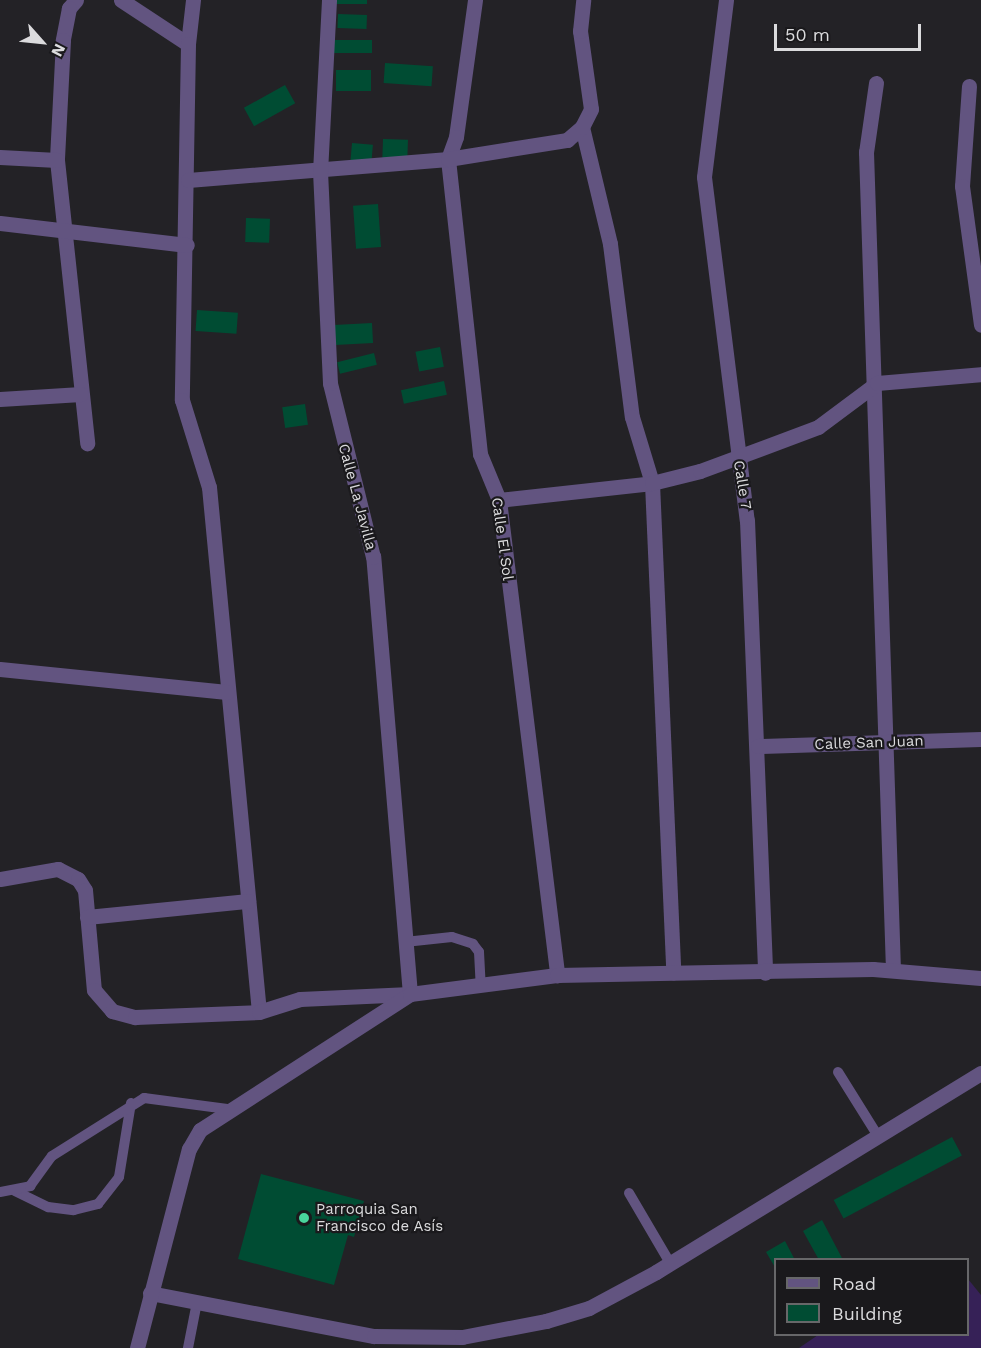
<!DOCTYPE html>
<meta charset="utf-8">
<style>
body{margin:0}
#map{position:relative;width:981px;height:1348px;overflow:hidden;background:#232226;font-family:"Work Sans",sans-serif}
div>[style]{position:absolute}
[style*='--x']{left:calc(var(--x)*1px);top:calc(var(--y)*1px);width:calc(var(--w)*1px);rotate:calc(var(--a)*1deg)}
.green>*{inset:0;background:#362157}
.building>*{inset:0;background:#004c33;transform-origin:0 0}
.lane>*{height:10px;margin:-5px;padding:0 5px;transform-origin:5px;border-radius:5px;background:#625480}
.street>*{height:15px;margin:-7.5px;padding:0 7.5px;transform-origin:7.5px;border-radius:7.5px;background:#625480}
.dots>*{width:16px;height:16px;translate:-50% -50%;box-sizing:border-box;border:3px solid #1a191c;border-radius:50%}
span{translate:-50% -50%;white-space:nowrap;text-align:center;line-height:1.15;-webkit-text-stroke:4.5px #1a191c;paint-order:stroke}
.street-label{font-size:15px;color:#dbdbdd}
.poi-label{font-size:15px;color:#dbdbdd}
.left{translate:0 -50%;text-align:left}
.legend{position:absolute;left:774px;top:1258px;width:195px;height:78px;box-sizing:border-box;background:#1a191c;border:2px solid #676769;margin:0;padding:8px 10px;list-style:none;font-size:18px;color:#dbdbdd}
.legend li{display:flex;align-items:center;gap:12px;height:30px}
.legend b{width:30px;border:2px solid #676769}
.north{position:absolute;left:12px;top:12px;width:60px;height:60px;-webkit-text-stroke:4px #1a191c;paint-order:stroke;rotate:117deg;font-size:16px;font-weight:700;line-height:24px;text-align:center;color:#dbdbdd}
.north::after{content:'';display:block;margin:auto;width:21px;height:27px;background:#dbdbdd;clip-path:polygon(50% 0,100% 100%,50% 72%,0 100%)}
.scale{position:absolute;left:774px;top:24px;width:147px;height:27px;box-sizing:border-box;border:3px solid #dbdbdd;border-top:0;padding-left:8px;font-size:18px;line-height:21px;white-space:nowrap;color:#dbdbdd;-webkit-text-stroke:4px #1a191c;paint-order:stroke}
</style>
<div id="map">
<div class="green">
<i style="clip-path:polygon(968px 1279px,981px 1295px,981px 1348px,799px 1348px,818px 1335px,968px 1334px)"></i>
</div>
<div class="building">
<i style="left:336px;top:0;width:31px;height:4px"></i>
<i style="left:338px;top:14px;width:29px;height:14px;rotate:2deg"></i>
<i style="left:332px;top:40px;width:40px;height:13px"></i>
<i style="left:385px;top:63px;width:48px;height:20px;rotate:4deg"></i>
<i style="left:371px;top:70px;width:21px;height:35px;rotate:90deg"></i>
<i style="left:285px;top:85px;width:21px;height:47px;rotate:61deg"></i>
<i style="left:383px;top:139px;width:25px;height:20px;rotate:2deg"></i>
<i style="left:352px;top:143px;width:21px;height:18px;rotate:5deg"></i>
<i style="left:378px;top:204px;width:43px;height:25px;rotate:86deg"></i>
<i style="left:246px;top:218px;width:24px;height:24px;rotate:2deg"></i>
<i style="left:197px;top:310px;width:41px;height:21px;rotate:4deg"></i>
<i style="left:372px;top:323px;width:20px;height:38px;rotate:87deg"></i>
<i style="left:440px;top:347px;width:20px;height:25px;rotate:79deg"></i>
<i style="left:374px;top:353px;width:12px;height:38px;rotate:76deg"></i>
<i style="left:444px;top:381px;width:14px;height:44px;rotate:78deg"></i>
<i style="left:305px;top:404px;width:21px;height:23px;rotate:82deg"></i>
<i style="left:952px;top:1137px;width:21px;height:134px;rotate:62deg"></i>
<i style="clip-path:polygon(261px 1174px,364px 1201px,354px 1237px,348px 1235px,334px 1285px,238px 1259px)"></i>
<i style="clip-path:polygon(822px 1220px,843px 1260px,819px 1260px,803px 1231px)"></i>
<i style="clip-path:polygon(785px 1241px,795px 1260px,776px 1260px,776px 1269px,766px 1252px)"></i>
</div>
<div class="lane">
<i style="--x:405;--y:942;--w:47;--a:-6.1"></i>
<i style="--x:452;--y:937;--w:22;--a:18"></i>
<i style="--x:473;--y:944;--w:10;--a:53"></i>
<i style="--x:479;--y:952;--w:33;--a:87"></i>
<i style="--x:838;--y:1072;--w:75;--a:58"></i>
<i style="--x:15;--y:1191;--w:37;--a:26"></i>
<i style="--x:48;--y:1207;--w:26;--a:7"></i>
<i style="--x:74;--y:1210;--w:25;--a:-14"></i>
<i style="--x:98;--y:1204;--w:34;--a:-52"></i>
<i style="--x:119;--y:1177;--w:75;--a:-80.8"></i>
<i style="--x:0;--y:1192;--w:31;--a:-11"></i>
<i style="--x:30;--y:1186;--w:37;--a:-54"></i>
<i style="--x:52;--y:1156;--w:109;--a:-32.2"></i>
<i style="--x:144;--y:1098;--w:84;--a:7.5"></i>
<i style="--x:629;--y:1193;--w:81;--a:59.6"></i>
<i style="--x:188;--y:1348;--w:47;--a:-78.9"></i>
</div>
<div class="street">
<i style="--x:76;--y:0;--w:11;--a:131"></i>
<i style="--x:69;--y:8;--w:33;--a:101"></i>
<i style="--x:63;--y:40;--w:120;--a:92.9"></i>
<i style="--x:57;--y:160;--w:285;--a:83.9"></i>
<i style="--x:121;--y:0;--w:80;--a:33.3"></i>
<i style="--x:193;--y:0;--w:44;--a:96.5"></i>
<i style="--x:188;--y:44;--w:356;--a:91"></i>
<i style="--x:182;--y:400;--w:91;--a:72.8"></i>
<i style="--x:209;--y:487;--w:527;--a:84.56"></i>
<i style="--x:475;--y:0;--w:138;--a:97.9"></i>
<i style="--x:456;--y:137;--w:23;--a:110"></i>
<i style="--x:448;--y:159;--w:297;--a:83.8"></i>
<i style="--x:480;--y:454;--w:50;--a:67.6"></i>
<i style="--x:499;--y:500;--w:479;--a:83"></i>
<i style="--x:726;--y:0;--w:178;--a:97.1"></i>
<i style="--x:704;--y:177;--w:346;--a:82.9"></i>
<i style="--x:747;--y:520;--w:453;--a:87.7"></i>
<i style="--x:876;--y:83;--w:70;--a:98.2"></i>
<i style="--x:866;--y:152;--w:818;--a:88.11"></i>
<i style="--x:969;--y:86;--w:100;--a:94"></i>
<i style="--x:962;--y:186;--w:140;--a:82.2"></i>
<i style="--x:582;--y:127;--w:120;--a:76.5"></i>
<i style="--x:610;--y:244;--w:174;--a:82.8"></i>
<i style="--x:632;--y:417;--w:69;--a:73.1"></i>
<i style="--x:652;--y:483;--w:490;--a:87.5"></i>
<i style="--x:0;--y:157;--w:57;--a:3"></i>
<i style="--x:188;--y:180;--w:261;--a:-4.6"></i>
<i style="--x:448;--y:159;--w:121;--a:-9.1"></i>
<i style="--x:567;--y:140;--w:20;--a:-41"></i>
<i style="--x:582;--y:127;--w:20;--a:-63"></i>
<i style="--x:591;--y:109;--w:79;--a:-98"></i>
<i style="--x:580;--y:31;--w:31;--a:-84"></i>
<i style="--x:0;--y:223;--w:188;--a:6.7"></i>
<i style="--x:0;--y:399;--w:81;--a:-3.5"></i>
<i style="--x:499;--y:500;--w:154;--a:-6.3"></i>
<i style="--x:652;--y:483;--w:49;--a:-14"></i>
<i style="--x:700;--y:471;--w:126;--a:-20.4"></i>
<i style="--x:818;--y:427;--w:74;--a:-36.7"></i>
<i style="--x:877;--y:383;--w:104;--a:-4.9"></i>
<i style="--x:0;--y:669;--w:228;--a:5.8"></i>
<i style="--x:758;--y:746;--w:223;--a:-1.8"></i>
<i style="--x:0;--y:879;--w:59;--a:-9.8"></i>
<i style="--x:58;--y:869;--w:22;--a:27"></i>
<i style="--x:78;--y:879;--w:13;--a:58"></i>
<i style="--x:85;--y:890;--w:100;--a:84.9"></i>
<i style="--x:94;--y:990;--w:28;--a:49"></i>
<i style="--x:112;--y:1011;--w:24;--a:15"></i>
<i style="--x:135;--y:1017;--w:124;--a:-2.3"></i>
<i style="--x:259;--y:1012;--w:43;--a:-17.6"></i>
<i style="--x:300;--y:999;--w:110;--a:-2.6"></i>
<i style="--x:410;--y:994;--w:439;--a:-94.8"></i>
<i style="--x:373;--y:557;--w:179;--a:-103.9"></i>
<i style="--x:330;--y:383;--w:211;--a:-92.7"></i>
<i style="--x:320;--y:172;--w:172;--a:-87"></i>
<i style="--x:87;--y:917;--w:162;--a:-5.7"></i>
<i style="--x:150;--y:1293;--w:228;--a:10.9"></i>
<i style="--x:374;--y:1336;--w:88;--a:0.7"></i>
<i style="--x:462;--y:1337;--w:86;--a:-10.8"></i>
<i style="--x:546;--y:1321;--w:45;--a:-16.8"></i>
<i style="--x:589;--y:1308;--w:76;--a:-28.2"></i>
<i style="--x:656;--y:1272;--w:381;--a:-31.5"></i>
<i style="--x:137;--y:1348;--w:206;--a:-75.4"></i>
<i style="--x:189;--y:1149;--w:22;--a:-60"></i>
<i style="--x:200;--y:1130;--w:250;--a:-32.9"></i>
<i style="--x:410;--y:994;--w:148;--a:-7.4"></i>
<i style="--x:557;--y:975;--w:316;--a:-1.1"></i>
<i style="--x:873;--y:969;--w:108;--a:4.8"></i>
</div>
<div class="dots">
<i style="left:304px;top:1218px;background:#49d49c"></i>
</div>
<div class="street-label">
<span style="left:742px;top:485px;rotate:81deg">Calle 7</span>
<span style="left:357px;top:497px;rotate:75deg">Calle La Javilla</span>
<span style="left:502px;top:539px;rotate:82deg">Calle El Sol</span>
<span style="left:869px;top:743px;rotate:-2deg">Calle San Juan</span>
</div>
<div class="poi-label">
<span class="left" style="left:316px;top:1218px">Parroquia San<br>Francisco de Asís</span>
</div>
<ul class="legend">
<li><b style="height:8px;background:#625480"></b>Road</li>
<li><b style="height:16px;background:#004c33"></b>Building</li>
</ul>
<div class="north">N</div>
<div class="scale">50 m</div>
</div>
